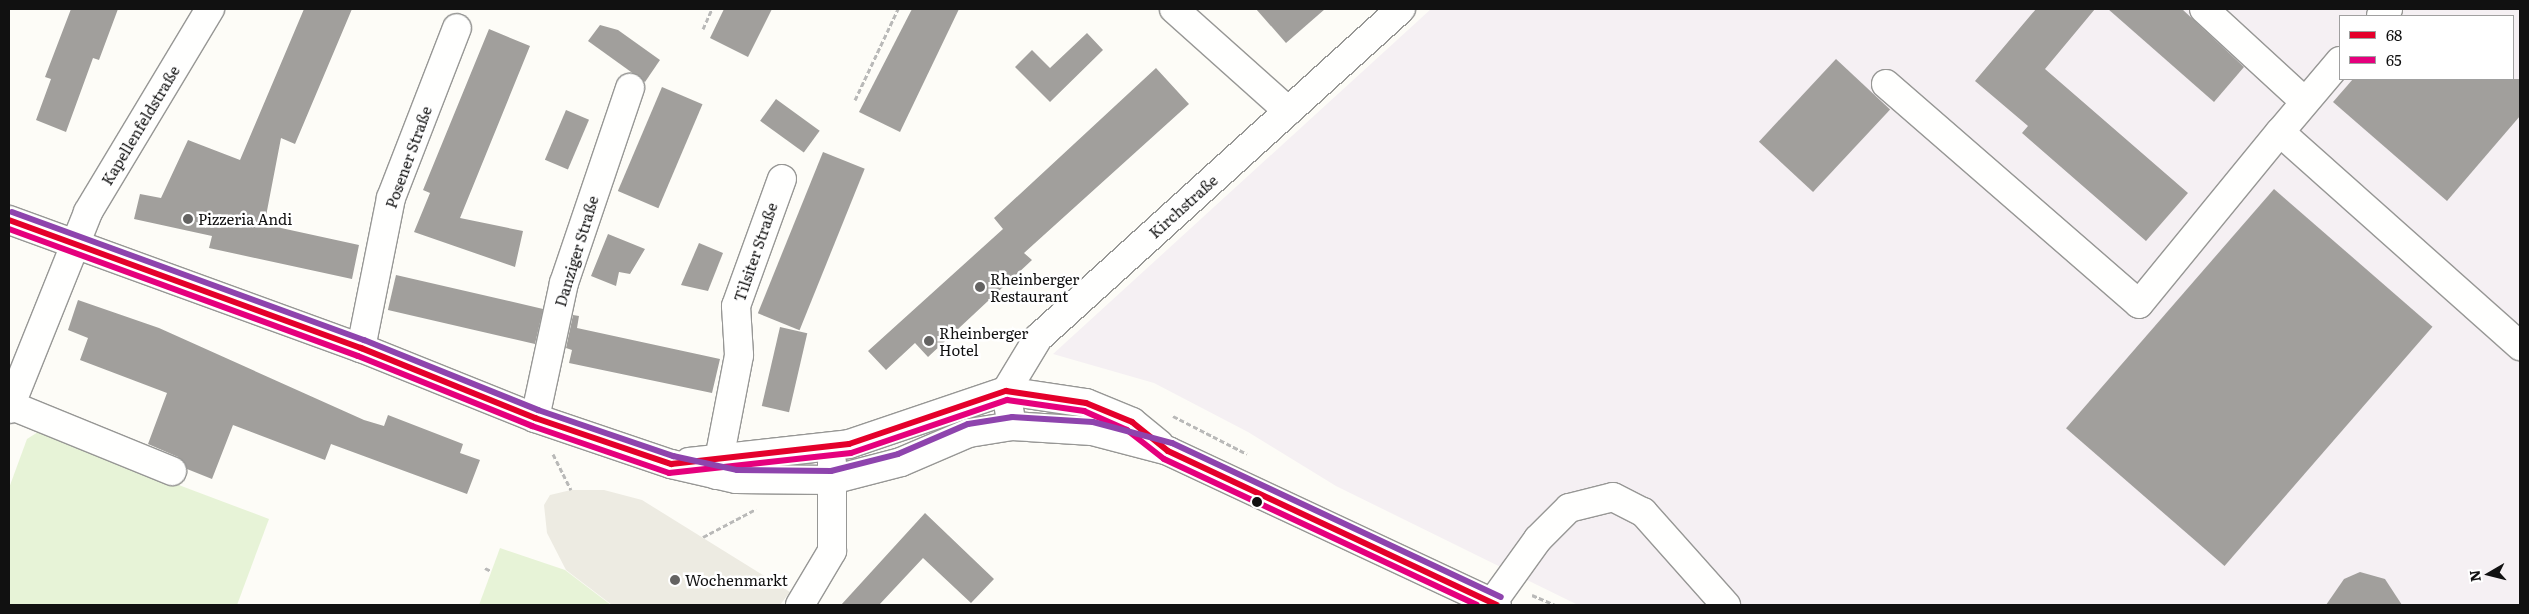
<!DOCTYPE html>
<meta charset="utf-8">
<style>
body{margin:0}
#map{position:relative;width:2529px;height:614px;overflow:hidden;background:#fdfcf7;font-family:Literata,serif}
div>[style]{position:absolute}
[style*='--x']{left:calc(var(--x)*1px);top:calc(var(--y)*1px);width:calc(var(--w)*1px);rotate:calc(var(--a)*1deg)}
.industrial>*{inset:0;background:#f5f0f3}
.green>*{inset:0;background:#e7f3d7}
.plaza>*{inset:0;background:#edebe2}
.building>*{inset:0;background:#a19f9c;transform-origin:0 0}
.path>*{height:3px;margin-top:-1.5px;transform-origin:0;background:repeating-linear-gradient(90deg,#b9b9b8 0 5px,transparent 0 7.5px)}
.roads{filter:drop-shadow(1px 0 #979795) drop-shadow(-1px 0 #979795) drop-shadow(0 1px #979795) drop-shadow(0 -1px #979795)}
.minor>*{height:28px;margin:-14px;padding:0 14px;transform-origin:14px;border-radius:14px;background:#fffffe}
.bus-1>*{height:6px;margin:-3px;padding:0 3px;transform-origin:3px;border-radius:3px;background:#e4002b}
.bus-2>*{height:6px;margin:-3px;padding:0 3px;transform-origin:3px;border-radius:3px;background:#e5007d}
.bus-3>*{height:6px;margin:-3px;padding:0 3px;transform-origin:3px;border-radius:3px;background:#8e44ad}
.dots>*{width:14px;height:14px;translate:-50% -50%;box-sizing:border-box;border:2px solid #fff;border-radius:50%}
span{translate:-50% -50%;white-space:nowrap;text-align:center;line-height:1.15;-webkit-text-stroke:5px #fff;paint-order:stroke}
.street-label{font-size:15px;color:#111}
.poi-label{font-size:15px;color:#111}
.left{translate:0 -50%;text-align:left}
.frame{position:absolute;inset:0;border:10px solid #111;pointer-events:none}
.legend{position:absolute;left:2339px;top:15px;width:175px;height:65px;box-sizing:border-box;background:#fff;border:1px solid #a0a0a0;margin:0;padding:6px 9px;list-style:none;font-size:15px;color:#111}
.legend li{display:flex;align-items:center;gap:10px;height:25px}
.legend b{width:25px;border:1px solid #a0a0a0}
.north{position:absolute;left:2464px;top:549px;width:50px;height:50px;-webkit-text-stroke:4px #fff;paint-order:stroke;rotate:262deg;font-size:14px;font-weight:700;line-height:20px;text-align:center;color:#111}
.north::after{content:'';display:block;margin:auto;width:18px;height:22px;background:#111;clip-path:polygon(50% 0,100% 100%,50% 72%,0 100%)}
</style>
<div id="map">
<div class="industrial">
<i style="clip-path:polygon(evenodd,1431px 9px,2520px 9px,2520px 605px,1578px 605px,1336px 486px,1248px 432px,1154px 383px,1053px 354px,1431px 9px,2340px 16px,2513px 16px,2513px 79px,2340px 79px,2340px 16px)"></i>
</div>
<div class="green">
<i style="clip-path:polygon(38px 432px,269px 519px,237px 605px,9px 605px,9px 488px,27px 439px)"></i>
<i style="clip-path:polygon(500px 548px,565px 570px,611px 605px,479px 605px)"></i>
</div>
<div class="plaza">
<i style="clip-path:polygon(571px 490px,604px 490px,642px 500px,790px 592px,780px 605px,612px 605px,566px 570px,547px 533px,544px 505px,550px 495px)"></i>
</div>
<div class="building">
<i style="clip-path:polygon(71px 9px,118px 9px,99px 60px,93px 58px,66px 132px,36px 120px,51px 79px,45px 77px)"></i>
<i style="clip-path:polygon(304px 9px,352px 9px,295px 144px,281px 138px,266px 216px,281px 228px,359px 245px,352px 279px,209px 248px,212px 236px,134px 219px,140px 194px,161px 198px,188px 140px,240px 160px)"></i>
<i style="clip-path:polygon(724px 9px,772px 9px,748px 57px,710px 38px)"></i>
<i style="clip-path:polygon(912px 9px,959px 9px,900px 132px,859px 112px)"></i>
<i style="clip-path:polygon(1256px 9px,1325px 9px,1286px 43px)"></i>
<i style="clip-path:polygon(2036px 9px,2095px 9px,2045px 69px,2188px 193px,2146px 241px,2022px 133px,2028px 126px,1975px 81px)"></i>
<i style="clip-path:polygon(2108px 9px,2182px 9px,2244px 67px,2214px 102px)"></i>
<i style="clip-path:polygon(600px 25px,618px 30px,660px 60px,645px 82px,588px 41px)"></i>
<i style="clip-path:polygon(489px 29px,530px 46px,460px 218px,523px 231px,515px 267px,414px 232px,430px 193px,423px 190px)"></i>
<i style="clip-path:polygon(1087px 33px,1103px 50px,1050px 102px,1015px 67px,1032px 50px,1050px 68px)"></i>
<i style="left:1836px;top:59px;width:74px;height:113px;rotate:43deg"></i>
<i style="clip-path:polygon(1156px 68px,1189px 104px,1024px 253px,1032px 260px,928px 357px,915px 343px,886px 370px,868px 351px,1003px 229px,994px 218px)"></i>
<i style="clip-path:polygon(2353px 79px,2520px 79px,2520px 116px,2447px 201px,2333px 102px)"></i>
<i style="left:662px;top:87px;width:44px;height:113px;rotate:23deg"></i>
<i style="left:776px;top:99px;width:54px;height:27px;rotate:36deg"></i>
<i style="left:566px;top:110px;width:25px;height:54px;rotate:23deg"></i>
<i style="left:823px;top:152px;width:45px;height:174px;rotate:22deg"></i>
<i style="left:2274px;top:189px;width:210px;height:317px;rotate:41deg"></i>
<i style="clip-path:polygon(608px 234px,645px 249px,630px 274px,619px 272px,616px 286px,591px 276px)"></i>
<i style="clip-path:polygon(699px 243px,723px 253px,708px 291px,681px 285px)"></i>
<i style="left:396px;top:275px;width:151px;height:36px;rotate:13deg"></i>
<i style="clip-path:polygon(78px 300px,159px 328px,364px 420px,384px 426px,388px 415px,463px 444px,460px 453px,480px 460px,467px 494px,331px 444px,325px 460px,233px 425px,212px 479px,187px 469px,178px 457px,148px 444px,167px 393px,80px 360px,88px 338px,68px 330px)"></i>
<i style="clip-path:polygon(573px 315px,579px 316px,577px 328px,720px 359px,712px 393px,569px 363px,572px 350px,566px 348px)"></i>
<i style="left:780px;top:327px;width:28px;height:81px;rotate:13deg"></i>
<i style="clip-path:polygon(925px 513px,994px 579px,971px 603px,923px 558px,879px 605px,841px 605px)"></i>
<i style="clip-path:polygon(2360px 572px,2385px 579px,2402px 605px,2326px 605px,2344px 579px)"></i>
</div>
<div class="path">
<i style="--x:703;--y:29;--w:22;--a:-66"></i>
<i style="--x:855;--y:100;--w:101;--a:-64.7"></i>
<i style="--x:1173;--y:416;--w:83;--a:27.2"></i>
<i style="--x:553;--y:454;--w:40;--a:63.4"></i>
<i style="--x:703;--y:537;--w:60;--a:-27.8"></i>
<i style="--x:485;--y:568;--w:7;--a:27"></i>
<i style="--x:1532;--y:595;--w:25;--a:23"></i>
</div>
<div class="roads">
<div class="minor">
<i style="--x:1174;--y:9;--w:153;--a:41.8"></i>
<i style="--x:2204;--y:9;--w:136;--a:42.6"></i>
<i style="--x:2381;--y:16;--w:10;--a:-45"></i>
<i style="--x:2340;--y:61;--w:93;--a:130.2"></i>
<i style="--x:2280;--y:132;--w:322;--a:41.7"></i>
<i style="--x:1886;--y:84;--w:335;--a:41"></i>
<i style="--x:2139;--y:304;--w:222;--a:-50.7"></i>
<i style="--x:9;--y:220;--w:375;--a:20"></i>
<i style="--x:361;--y:348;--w:188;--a:21.9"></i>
<i style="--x:535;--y:418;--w:144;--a:18.7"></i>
<i style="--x:671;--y:464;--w:67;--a:13"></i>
<i style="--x:736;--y:479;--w:96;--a:0.6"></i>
<i style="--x:832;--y:480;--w:71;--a:-14.6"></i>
<i style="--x:901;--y:462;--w:74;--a:-23.1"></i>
<i style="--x:969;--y:433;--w:44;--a:-9.2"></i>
<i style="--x:1012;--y:426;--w:80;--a:3.6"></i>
<i style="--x:1092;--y:431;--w:79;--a:14.7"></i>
<i style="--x:1168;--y:451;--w:363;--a:25.1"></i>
<i style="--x:361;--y:348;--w:153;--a:-78.7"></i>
<i style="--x:391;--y:198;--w:182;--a:-68.8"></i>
<i style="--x:10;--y:405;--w:175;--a:22.2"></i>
<i style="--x:9;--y:409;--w:212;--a:-68.1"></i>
<i style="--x:88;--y:212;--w:237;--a:-59"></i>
<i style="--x:535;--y:418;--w:138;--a:-77.9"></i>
<i style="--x:564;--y:283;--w:206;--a:-71.3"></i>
<i style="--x:1012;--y:426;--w:36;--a:-100"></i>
<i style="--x:1006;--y:391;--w:62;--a:-58.9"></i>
<i style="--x:1038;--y:338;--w:490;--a:-42.2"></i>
<i style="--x:689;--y:462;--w:161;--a:-6.4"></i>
<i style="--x:849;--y:444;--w:166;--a:-18.7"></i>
<i style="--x:1006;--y:391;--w:81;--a:8.5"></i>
<i style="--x:1086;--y:403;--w:50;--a:22.4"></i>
<i style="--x:1132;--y:422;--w:35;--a:39"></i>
<i style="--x:716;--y:475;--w:122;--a:-79.1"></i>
<i style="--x:739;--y:355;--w:49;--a:-93.5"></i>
<i style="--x:736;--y:306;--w:135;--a:-70.1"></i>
<i style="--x:1492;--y:603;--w:79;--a:-54.3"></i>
<i style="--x:1538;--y:539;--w:44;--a:-45"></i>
<i style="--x:1569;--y:508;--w:45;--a:-14"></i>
<i style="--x:1613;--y:497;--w:34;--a:27"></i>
<i style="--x:1643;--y:512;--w:125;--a:48.3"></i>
<i style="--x:800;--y:605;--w:63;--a:-59.3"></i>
<i style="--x:832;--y:551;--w:88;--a:-90"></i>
</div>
</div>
<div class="bus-1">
<i style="--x:9;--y:220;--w:375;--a:20"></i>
<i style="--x:361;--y:348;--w:188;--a:21.9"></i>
<i style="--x:535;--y:418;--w:144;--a:18.7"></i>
<i style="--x:671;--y:464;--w:179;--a:-6.4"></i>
<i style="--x:849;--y:444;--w:166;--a:-18.7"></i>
<i style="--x:1006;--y:391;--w:81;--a:8.5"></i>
<i style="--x:1086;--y:403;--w:50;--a:22.4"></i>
<i style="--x:1132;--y:422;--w:46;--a:38.9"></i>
<i style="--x:1168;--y:451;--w:363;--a:25.1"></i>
</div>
<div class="bus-2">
<i style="--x:9;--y:229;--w:371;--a:20"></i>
<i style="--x:358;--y:356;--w:188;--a:21.9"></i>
<i style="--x:532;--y:426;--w:145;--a:18.9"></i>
<i style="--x:669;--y:473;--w:183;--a:-6.3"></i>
<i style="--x:851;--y:453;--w:165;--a:-18.8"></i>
<i style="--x:1007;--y:400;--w:78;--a:8.1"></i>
<i style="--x:1084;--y:411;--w:47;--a:23.8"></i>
<i style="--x:1127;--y:430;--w:47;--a:38.1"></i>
<i style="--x:1164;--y:459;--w:345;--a:25"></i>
</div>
<div class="bus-3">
<i style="--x:12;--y:212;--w:375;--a:20"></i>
<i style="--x:364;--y:340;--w:188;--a:21.9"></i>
<i style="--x:538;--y:410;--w:143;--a:18.8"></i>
<i style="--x:673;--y:456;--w:66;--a:12.3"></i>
<i style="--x:737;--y:470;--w:94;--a:0.6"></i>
<i style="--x:831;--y:471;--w:69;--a:-14.2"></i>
<i style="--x:898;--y:454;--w:76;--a:-23.2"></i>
<i style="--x:968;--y:424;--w:45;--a:-9"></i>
<i style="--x:1012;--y:417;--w:81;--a:3.5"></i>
<i style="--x:1093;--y:422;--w:82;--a:14.9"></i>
<i style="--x:1172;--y:443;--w:363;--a:25.1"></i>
</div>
<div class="dots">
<i style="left:188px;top:219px;background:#646362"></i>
<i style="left:980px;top:287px;background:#646362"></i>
<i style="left:929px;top:341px;background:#646362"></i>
<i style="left:1257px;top:502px;background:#111"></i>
<i style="left:675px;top:580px;background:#646362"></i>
</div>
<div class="street-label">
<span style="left:140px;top:125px;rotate:-59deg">Kapellenfeldstraße</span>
<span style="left:408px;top:157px;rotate:-70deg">Posener Straße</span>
<span style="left:1183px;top:206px;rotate:-42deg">Kirchstraße</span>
<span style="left:576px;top:251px;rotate:-73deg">Danziger Straße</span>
<span style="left:755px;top:252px;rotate:-71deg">Tilsiter Straße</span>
</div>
<div class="poi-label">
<span class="left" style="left:198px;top:219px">Pizzeria Andi</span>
<span class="left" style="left:990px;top:287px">Rheinberger<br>Restaurant</span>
<span class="left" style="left:939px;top:341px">Rheinberger<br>Hotel</span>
<span class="left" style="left:685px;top:580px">Wochenmarkt</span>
</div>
<div class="frame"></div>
<ul class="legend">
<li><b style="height:6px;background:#e4002b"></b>68</li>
<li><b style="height:6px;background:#e5007d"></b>65</li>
</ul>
<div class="north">N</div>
</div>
